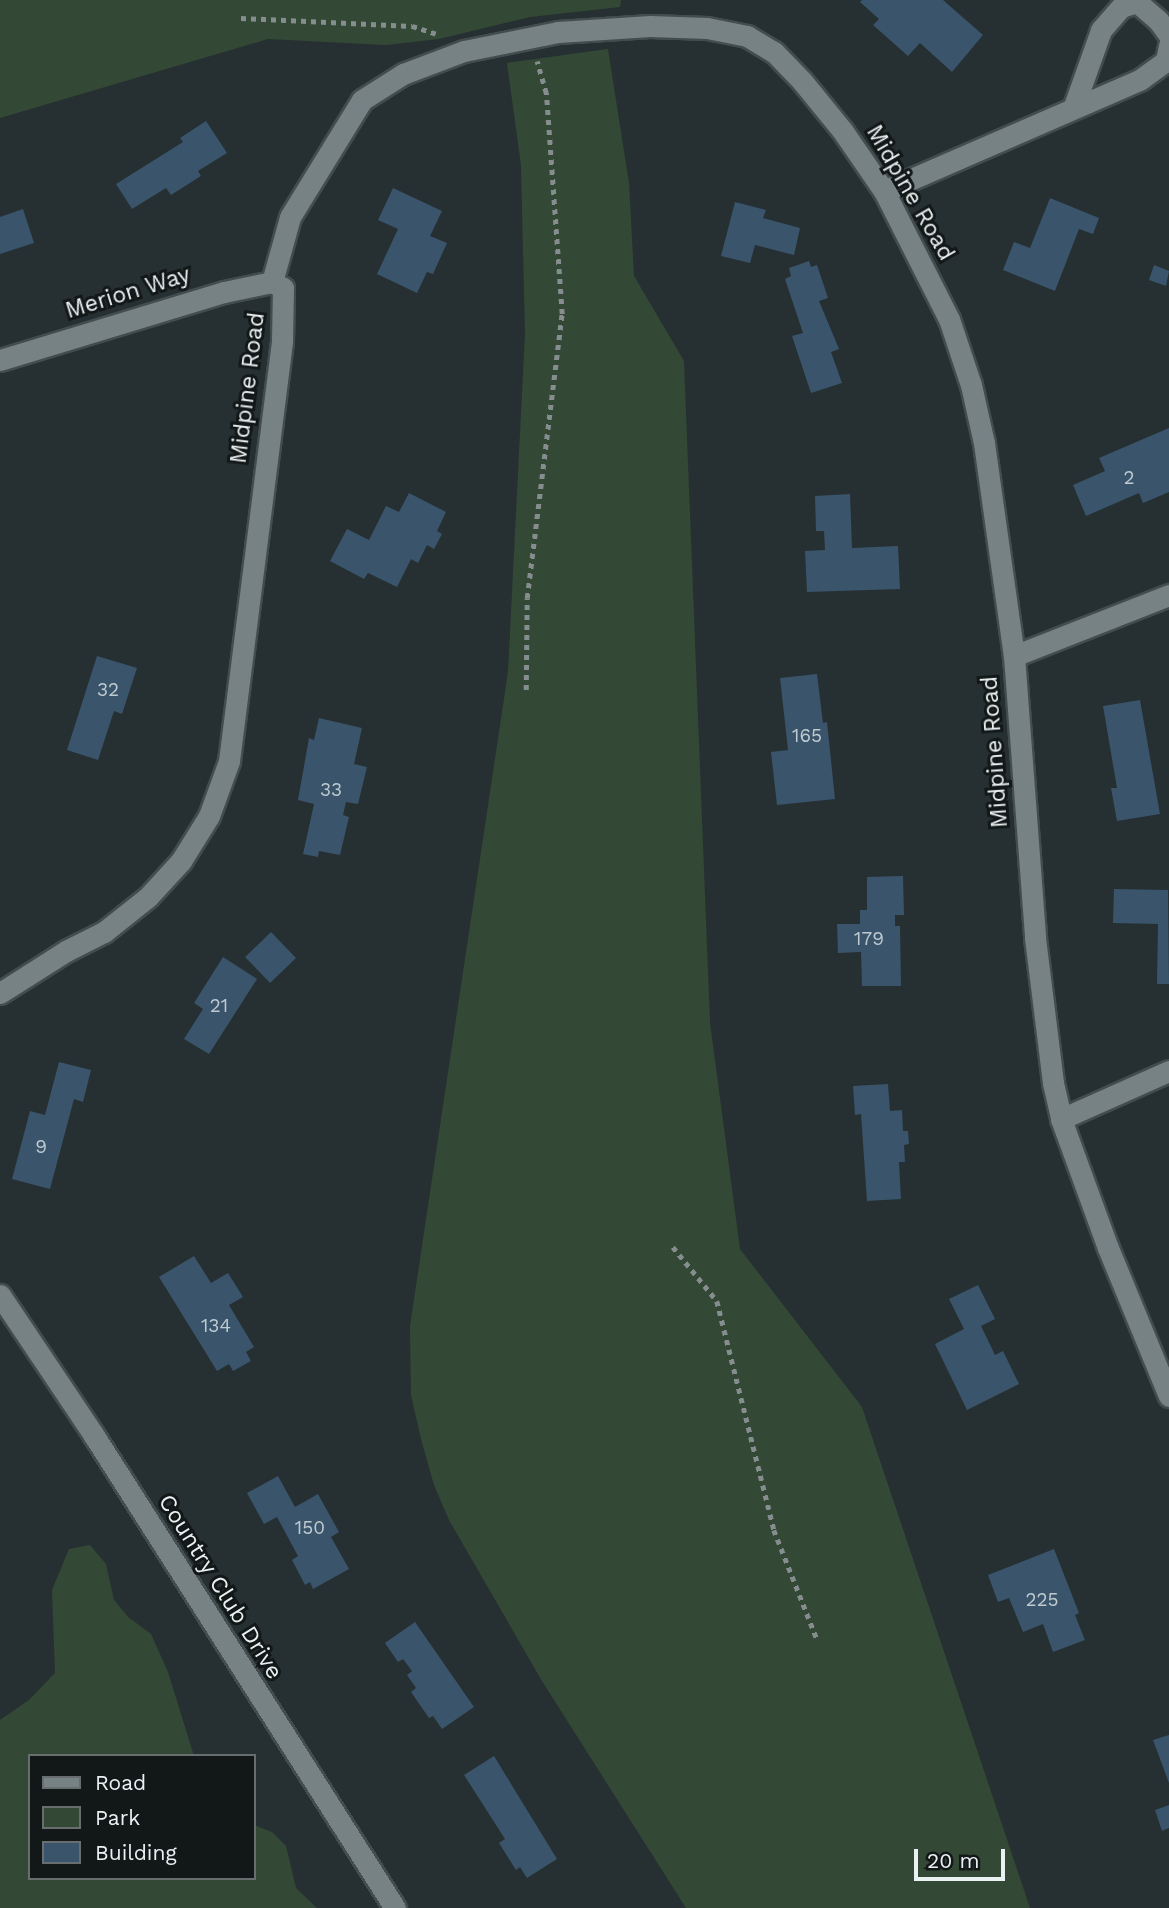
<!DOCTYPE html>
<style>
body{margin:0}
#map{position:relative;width:1169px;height:1908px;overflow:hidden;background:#263032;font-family:"Work Sans",sans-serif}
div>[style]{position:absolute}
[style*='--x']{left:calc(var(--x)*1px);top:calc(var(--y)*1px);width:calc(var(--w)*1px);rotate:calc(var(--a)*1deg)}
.green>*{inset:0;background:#334935}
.building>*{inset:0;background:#39546b;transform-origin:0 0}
.path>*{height:4.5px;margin-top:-2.25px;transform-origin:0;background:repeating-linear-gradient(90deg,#858d8f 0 5px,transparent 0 10px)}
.roads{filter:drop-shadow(2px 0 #434c4e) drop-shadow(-2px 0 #434c4e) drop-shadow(0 2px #434c4e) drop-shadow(0 -2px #434c4e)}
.street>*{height:21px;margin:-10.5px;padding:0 10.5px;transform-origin:10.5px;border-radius:10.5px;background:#778285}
span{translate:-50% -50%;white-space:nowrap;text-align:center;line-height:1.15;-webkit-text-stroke:6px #121718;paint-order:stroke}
.number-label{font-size:19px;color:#becad0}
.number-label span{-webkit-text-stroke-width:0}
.street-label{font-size:23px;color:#eaf1f2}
.legend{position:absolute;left:28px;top:1754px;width:228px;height:126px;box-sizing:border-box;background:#121718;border:2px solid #686e6f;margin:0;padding:9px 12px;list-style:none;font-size:21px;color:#eaf1f2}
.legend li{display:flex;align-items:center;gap:14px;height:35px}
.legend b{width:35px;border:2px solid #686e6f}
.scale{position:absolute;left:914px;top:1849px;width:91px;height:32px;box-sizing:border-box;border:4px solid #eaf1f2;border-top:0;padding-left:9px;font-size:21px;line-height:24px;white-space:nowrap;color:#eaf1f2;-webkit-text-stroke:5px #121718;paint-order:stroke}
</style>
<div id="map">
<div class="green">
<i style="clip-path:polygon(0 0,621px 0,620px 7px,530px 17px,439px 39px,386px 45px,268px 39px,0 118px)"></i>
<i style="clip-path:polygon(608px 49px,629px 183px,634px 276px,684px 361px,710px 1023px,740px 1249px,862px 1407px,1030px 1908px,686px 1908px,542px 1681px,449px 1520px,434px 1485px,421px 1439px,411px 1395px,410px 1326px,508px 672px,525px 334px,521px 165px,507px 63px)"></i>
<i style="clip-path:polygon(90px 1545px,106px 1564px,114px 1600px,128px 1617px,151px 1634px,168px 1672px,194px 1756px,30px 1756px,30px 1878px,254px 1878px,254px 1825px,272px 1832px,286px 1846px,296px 1888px,317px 1908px,0 1908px,0 1720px,29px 1700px,55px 1673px,52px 1590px,69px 1549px)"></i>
</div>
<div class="building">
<i style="clip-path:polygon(862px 0,943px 0,983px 35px,952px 72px,920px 43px,908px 56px,873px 25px,879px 19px,860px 2px)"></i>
<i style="clip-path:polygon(206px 121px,227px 153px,198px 171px,201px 176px,171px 195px,166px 188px,132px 209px,116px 184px,183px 142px,180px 138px)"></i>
<i style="clip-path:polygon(393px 188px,442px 211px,430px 236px,447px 243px,433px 274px,427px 272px,417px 293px,377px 274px,398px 229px,378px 220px)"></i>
<i style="clip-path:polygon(1050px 198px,1099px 218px,1093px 234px,1079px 229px,1055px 291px,1003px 270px,1014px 242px,1030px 248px)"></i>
<i style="clip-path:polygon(735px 202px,766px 210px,763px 218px,800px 228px,794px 255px,755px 245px,750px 263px,721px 256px)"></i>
<i style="clip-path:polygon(23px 209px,34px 243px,0 254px,0 217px)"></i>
<i style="clip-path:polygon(809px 261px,811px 267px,817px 265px,828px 298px,819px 301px,839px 349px,831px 352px,842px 383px,811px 393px,792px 336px,803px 333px,785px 279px,791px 276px,789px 268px)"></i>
<i style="clip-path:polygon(1154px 265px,1169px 271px,1166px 286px,1149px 280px)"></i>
<i style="clip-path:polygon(1169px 428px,1169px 492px,1143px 503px,1139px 493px,1086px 516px,1073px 485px,1105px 471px,1099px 458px)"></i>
<i style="clip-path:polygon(409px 493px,446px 512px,437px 531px,442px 534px,434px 549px,427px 545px,418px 563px,411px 559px,397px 587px,368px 573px,364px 579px,330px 561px,347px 529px,369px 540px,386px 506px,399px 512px)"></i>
<i style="clip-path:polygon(850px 494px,852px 548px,898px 546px,900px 589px,807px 592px,805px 551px,825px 550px,824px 531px,816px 531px,815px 496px)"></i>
<i style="clip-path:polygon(97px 656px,137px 668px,122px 714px,114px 711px,98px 760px,67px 750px)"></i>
<i style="clip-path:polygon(817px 674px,823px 723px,827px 722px,835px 799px,777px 805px,771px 752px,788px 750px,780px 678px)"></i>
<i style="clip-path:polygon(1140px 700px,1160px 814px,1117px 821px,1111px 788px,1117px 788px,1103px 706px)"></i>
<i style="clip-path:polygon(319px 718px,362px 728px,354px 764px,367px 767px,358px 804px,346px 802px,343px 815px,349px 817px,340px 855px,319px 851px,318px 857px,303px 854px,314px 804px,298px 800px,309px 738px,314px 740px)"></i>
<i style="clip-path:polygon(903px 876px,904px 915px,895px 915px,895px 926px,900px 926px,901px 986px,862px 986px,861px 952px,838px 953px,837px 924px,860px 924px,860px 910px,867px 910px,867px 877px)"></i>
<i style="clip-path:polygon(1114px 889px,1168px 890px,1169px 984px,1157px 984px,1158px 924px,1113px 923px)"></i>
<i style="left:271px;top:932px;width:36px;height:36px;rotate:46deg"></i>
<i style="clip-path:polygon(223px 957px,257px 979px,209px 1054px,184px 1039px,203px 1009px,194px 1003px)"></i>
<i style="clip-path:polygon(59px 1062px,91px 1070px,83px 1102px,74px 1099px,50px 1189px,12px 1179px,30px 1111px,45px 1115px)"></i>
<i style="clip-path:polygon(888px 1084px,890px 1111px,902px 1110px,903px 1131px,908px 1131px,909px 1144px,904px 1145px,905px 1162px,899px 1162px,901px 1199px,867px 1201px,861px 1114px,855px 1115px,853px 1086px)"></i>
<i style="clip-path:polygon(194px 1256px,211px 1283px,228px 1273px,243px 1297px,229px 1305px,254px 1347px,246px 1352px,251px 1361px,233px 1371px,229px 1364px,217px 1371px,159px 1277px)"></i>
<i style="clip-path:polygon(978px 1285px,995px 1319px,981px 1326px,995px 1355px,1003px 1351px,1019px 1384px,967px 1410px,935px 1344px,964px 1329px,949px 1299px)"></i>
<i style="clip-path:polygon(278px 1476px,295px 1507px,318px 1494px,339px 1532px,331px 1537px,349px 1569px,313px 1589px,310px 1582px,305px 1585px,292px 1560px,298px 1556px,277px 1517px,264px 1524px,247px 1493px)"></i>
<i style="clip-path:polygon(1054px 1549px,1079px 1613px,1075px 1615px,1085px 1640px,1053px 1652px,1043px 1624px,1023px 1632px,1009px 1598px,998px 1602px,988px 1575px)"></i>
<i style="clip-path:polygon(415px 1622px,474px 1707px,442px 1729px,433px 1716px,429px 1718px,411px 1692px,416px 1688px,407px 1675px,412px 1671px,403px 1659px,398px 1662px,385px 1643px)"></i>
<i style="clip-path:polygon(1169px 1735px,1169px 1783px,1153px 1740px)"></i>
<i style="clip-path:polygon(494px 1756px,557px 1859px,527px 1878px,520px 1867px,516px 1870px,499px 1843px,505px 1839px,464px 1775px)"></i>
<i style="clip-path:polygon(1169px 1805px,1169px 1828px,1162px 1831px,1155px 1810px)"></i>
</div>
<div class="path">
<i style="--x:241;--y:18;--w:171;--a:2.7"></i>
<i style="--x:412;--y:26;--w:25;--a:18"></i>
<i style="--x:526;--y:690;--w:92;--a:-89.4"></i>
<i style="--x:527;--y:598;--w:286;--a:-83"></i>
<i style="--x:562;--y:314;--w:222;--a:-94.1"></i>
<i style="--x:546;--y:93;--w:33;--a:-106"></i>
<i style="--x:673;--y:1247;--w:70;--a:50.8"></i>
<i style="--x:717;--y:1301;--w:236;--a:76"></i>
<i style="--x:774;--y:1530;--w:117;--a:68.5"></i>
</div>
<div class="roads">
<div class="street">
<i style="--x:1074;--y:106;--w:81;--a:-70.4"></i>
<i style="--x:1101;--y:30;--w:30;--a:-49"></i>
<i style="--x:1121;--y:7;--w:17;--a:-17"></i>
<i style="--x:1137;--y:2;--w:28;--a:41"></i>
<i style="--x:1158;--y:20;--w:19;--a:54"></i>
<i style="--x:884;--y:191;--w:280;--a:-23.5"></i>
<i style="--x:1141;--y:79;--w:31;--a:-36"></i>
<i style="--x:1166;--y:61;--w:16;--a:-79"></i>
<i style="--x:0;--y:360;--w:234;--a:-16.9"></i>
<i style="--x:224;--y:292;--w:49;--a:-11.8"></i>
<i style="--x:1014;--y:656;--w:167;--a:-21.5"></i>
<i style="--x:0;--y:993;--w:78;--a:-32.5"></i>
<i style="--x:66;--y:951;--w:42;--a:-26.6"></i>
<i style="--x:104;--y:932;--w:56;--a:-38.5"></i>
<i style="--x:148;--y:897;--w:49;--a:-47.5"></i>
<i style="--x:181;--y:861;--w:53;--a:-58.1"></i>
<i style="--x:209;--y:816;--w:59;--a:-70"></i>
<i style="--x:229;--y:761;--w:423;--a:-82.8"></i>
<i style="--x:282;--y:341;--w:53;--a:-88.9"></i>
<i style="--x:283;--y:288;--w:13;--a:-151"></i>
<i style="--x:272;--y:282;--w:67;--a:-74.5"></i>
<i style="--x:290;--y:217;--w:137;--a:-58.4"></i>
<i style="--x:362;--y:100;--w:49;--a:-32.4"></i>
<i style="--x:403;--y:74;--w:65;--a:-20.7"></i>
<i style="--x:464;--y:51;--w:96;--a:-11.4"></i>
<i style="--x:558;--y:32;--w:92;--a:-3.7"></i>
<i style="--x:650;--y:26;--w:57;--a:2"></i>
<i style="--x:707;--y:28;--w:41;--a:11.3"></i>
<i style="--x:747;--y:36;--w:31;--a:31"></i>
<i style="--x:774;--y:52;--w:40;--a:46"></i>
<i style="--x:802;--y:81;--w:63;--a:50.8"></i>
<i style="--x:842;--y:130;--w:74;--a:55.5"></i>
<i style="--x:884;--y:191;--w:144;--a:63.1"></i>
<i style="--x:949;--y:319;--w:70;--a:71.6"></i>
<i style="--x:971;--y:385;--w:59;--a:77.4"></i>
<i style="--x:984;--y:443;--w:215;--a:82"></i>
<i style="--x:1014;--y:656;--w:283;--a:85.7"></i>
<i style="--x:1035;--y:938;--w:146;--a:82.9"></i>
<i style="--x:1053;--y:1083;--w:37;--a:77"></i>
<i style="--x:1061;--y:1119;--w:137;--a:70"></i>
<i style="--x:1108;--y:1248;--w:160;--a:67.6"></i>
<i style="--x:1061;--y:1119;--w:118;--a:-24"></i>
<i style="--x:0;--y:1295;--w:167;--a:56.2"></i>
<i style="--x:93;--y:1434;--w:562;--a:57.5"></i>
</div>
</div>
<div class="number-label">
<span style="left:1129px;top:478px">2</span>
<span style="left:108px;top:690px">32</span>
<span style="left:807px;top:736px">165</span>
<span style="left:331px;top:790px">33</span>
<span style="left:869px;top:939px">179</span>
<span style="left:219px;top:1006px">21</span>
<span style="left:41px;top:1147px">9</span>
<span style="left:216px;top:1326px">134</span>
<span style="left:310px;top:1528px">150</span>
<span style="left:1042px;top:1600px">225</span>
</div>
<div class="street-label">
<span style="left:910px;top:193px;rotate:60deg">Midpine Road</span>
<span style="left:128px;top:293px;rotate:-17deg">Merion Way</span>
<span style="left:248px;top:388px;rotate:-83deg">Midpine Road</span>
<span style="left:995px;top:752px;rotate:-94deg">Midpine Road</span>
<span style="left:220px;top:1587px;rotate:58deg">Country Club Drive</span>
</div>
<ul class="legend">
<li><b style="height:9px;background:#778285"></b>Road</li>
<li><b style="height:19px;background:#334935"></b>Park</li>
<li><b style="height:19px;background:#39546b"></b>Building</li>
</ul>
<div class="scale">20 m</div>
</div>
